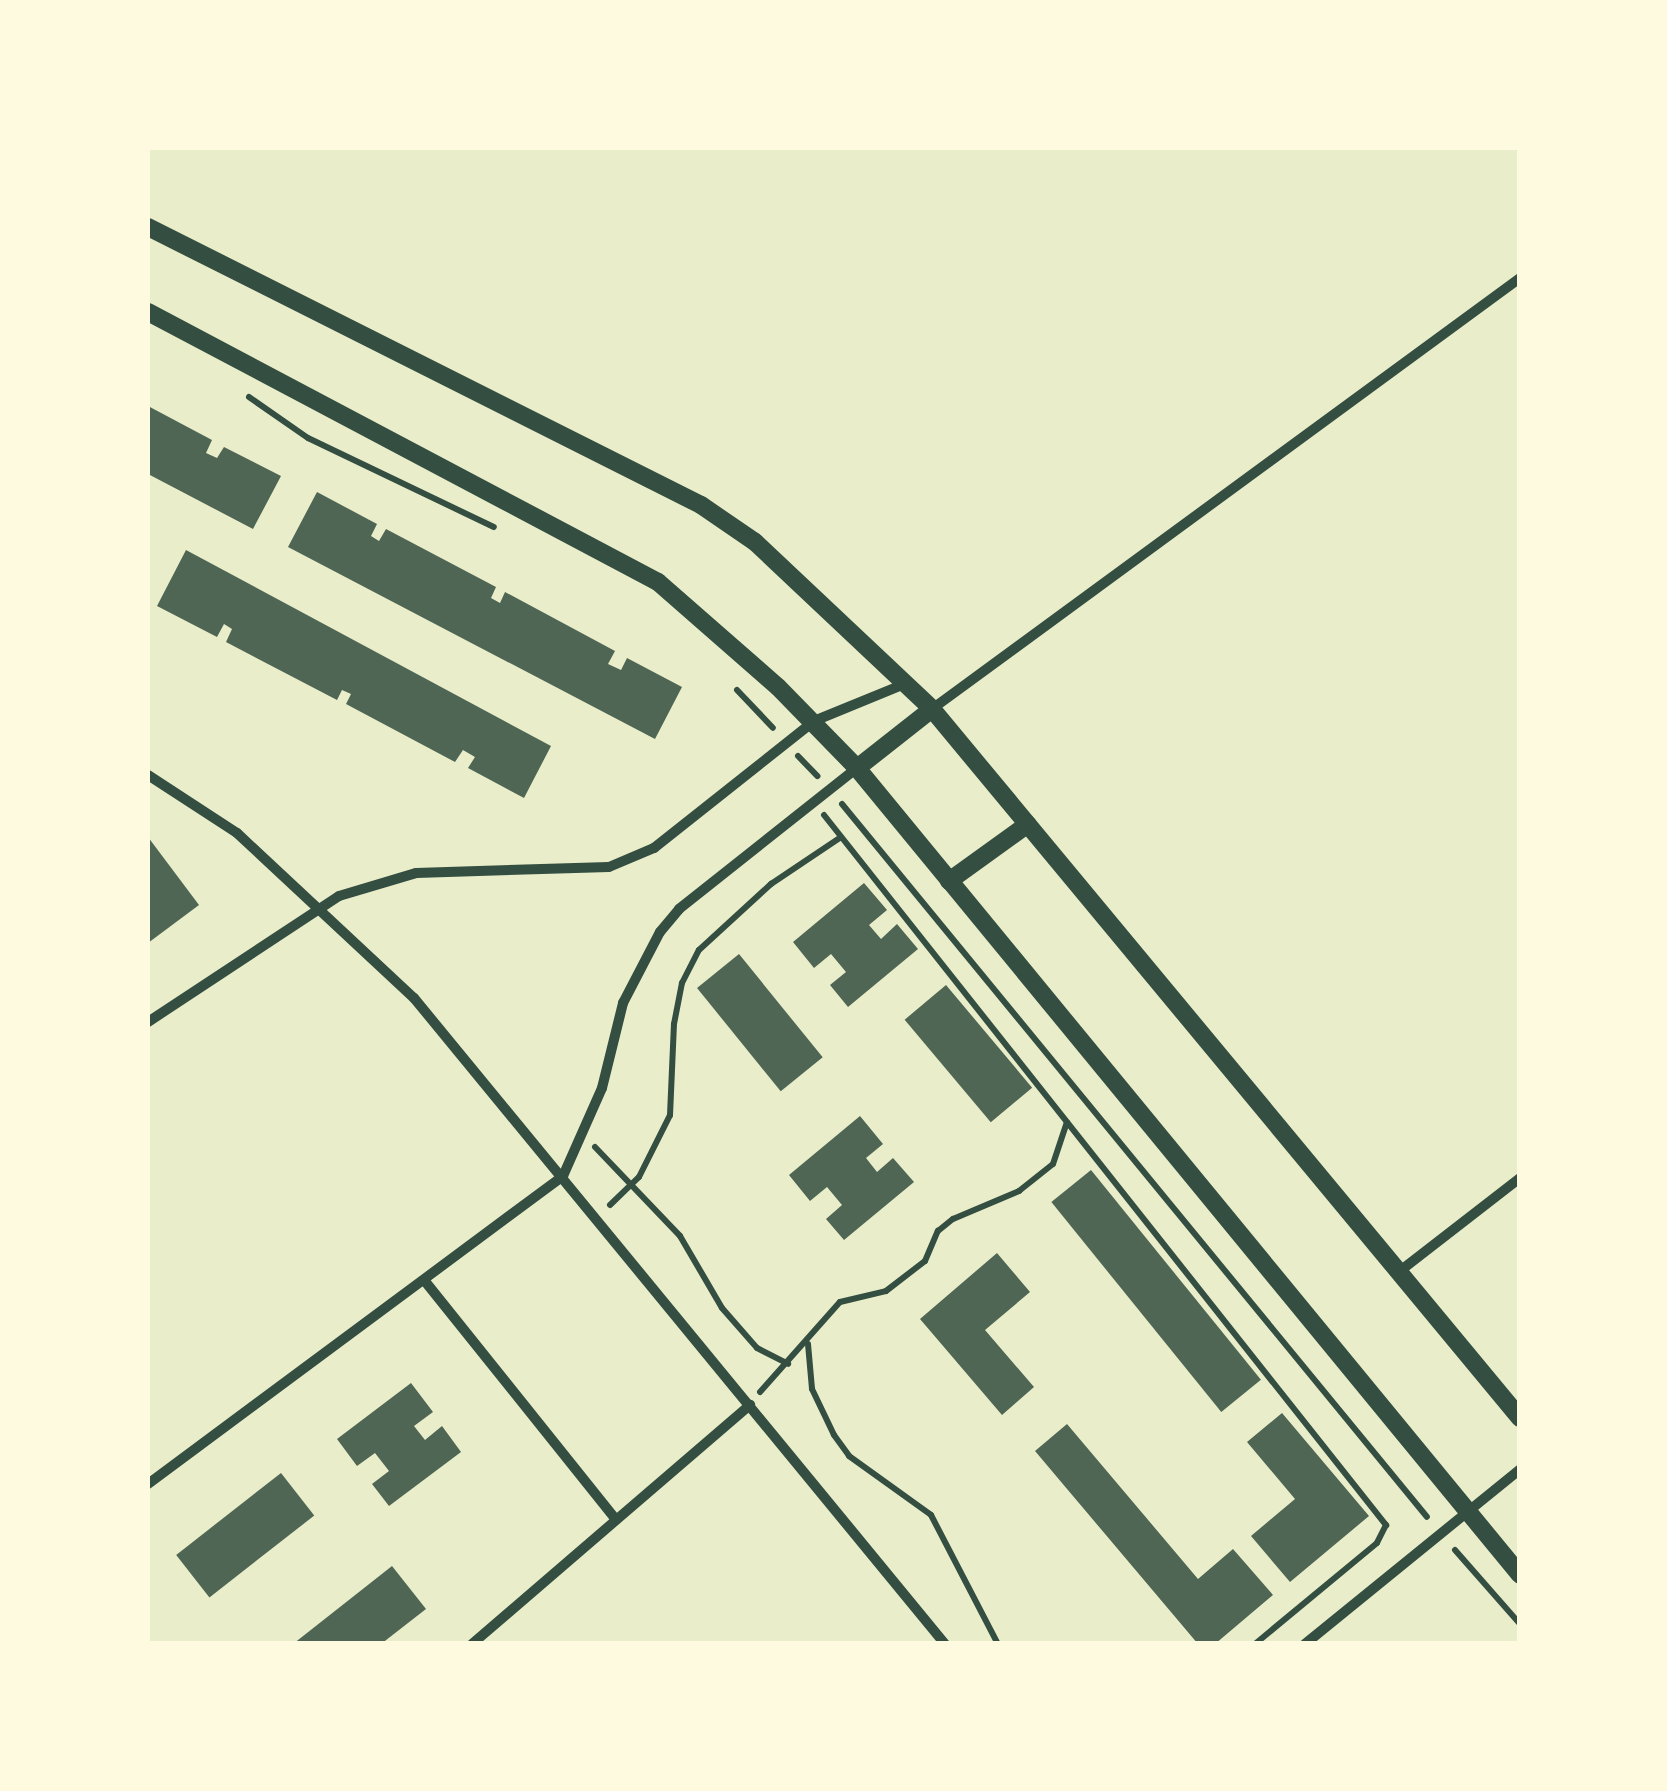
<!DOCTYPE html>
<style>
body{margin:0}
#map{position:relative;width:1667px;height:1791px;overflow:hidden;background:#e9edc9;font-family:Poppins,sans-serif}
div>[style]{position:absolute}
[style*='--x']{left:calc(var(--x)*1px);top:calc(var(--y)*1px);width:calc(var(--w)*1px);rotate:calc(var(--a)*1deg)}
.building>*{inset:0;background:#4f6655;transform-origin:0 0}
.path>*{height:6px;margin:-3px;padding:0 3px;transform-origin:3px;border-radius:3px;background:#344e41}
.minor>*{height:10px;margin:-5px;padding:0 5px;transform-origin:5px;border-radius:5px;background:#344e41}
.tertiary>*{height:18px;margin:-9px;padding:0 9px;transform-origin:9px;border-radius:9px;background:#344e41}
span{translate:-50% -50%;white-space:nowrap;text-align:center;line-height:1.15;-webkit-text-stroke:8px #fefae0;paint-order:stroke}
.frame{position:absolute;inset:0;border:150px solid #fefae0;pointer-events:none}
</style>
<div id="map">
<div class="building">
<i style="clip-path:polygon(148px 406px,212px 440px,206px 453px,217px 458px,224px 447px,281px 476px,253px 529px,148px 474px)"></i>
<i style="clip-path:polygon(317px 492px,377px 524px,371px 536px,379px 541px,386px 529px,496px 587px,491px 598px,500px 603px,505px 592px,615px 651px,608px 664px,621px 670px,627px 658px,682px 687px,655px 739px,288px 547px)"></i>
<i style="clip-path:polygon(186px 550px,551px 746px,524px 798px,468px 768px,475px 757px,463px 750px,455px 762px,346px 704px,351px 694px,342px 690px,337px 700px,226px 642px,232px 629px,224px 624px,217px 637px,157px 606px)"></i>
<i style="clip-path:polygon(148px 837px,199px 905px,148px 943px)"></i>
<i style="clip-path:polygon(864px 883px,887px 910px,869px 925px,881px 939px,897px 924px,918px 949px,848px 1007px,830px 985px,846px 972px,831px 954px,814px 968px,793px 942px)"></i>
<i style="left:739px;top:954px;width:133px;height:54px;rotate:51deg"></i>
<i style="left:946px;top:985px;width:134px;height:54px;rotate:50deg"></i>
<i style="clip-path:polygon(860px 1116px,883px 1144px,866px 1158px,877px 1172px,893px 1158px,914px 1182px,844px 1240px,826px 1219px,842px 1205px,827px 1187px,810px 1201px,789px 1175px)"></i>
<i style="left:1091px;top:1170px;width:270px;height:51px;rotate:51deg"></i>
<i style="clip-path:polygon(997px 1253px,1030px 1292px,985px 1330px,1034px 1387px,1002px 1415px,920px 1319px)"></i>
<i style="clip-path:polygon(411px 1383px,433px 1412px,414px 1426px,425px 1440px,442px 1426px,461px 1452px,389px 1506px,372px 1484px,389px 1471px,375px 1453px,357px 1466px,337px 1439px)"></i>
<i style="clip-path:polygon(1282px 1413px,1369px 1516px,1290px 1582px,1251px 1536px,1295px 1499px,1247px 1442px)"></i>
<i style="clip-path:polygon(1067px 1424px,1198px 1579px,1233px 1549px,1273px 1595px,1215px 1644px,1198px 1644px,1035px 1451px)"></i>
<i style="left:281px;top:1473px;width:54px;height:133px;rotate:52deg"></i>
<i style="clip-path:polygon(392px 1566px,426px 1609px,381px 1644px,293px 1644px)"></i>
</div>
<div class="path">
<i style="--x:249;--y:397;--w:72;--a:34.8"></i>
<i style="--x:308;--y:438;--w:206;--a:25.6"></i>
<i style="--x:737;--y:690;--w:52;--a:46.5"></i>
<i style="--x:798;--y:756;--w:28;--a:46"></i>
<i style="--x:842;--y:804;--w:922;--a:50.63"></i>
<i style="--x:824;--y:815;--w:906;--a:51.64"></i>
<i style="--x:1386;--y:1525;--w:20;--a:117"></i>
<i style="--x:1377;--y:1543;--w:158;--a:140.4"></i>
<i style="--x:595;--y:1147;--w:123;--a:46.3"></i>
<i style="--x:680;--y:1236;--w:83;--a:59.7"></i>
<i style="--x:722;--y:1308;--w:53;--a:48.8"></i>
<i style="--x:757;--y:1348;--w:35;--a:27"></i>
<i style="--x:610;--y:1205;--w:40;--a:-44"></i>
<i style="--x:639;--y:1177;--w:69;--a:-63.4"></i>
<i style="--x:670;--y:1115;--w:91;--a:-87.5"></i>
<i style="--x:674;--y:1024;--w:42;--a:-79"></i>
<i style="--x:682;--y:983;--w:37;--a:-63"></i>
<i style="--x:699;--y:950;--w:98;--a:-42.5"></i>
<i style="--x:771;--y:884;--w:84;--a:-33.9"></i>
<i style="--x:808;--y:1344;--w:45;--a:84.9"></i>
<i style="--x:812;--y:1389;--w:51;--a:64.4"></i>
<i style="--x:834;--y:1435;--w:26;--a:54"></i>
<i style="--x:849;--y:1456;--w:101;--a:35.7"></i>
<i style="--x:931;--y:1515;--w:145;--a:62.6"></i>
<i style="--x:760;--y:1392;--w:120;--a:-48.4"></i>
<i style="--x:840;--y:1302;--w:47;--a:-13.4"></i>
<i style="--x:886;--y:1291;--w:49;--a:-37.6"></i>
<i style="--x:925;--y:1261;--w:33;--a:-67"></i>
<i style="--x:938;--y:1231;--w:19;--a:-39"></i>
<i style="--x:953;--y:1219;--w:72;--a:-23"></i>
<i style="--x:1019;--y:1191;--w:43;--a:-38.5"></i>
<i style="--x:1053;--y:1164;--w:44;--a:-71.6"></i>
<i style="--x:1455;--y:1550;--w:98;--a:48.7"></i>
</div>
<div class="minor">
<i style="--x:932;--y:709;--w:729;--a:-36.24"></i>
<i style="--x:148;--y:775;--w:106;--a:33.1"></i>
<i style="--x:237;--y:833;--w:242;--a:43"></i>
<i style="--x:414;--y:998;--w:836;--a:50.58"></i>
<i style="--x:148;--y:1022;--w:229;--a:-33.4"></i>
<i style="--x:339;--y:896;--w:80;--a:-16.6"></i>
<i style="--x:416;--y:873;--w:193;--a:-1.8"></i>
<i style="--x:609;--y:867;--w:49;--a:-22.9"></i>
<i style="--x:654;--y:848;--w:204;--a:-38.4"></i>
<i style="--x:814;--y:721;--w:100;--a:-22.2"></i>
<i style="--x:1400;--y:1271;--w:152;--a:-37.8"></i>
<i style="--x:424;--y:1280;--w:307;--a:51.3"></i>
<i style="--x:148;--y:1484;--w:517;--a:-36.58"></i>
<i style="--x:563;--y:1176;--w:96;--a:-66.1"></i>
<i style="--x:602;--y:1088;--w:88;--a:-76.1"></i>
<i style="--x:623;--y:1003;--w:80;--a:-62.5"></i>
<i style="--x:660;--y:932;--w:30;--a:-50"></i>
<i style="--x:679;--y:909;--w:227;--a:-38.4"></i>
<i style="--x:472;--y:1644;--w:367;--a:-40.7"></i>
<i style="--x:1305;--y:1644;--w:277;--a:-39.1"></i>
</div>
<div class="tertiary">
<i style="--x:148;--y:227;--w:619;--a:26.69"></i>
<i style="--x:701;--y:505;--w:65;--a:34.4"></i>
<i style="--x:755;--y:542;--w:243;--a:43.3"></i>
<i style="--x:932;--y:709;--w:921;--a:50.33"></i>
<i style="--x:148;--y:312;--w:577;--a:27.9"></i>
<i style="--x:658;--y:582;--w:159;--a:41.2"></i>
<i style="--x:778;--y:687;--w:113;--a:45.7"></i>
<i style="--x:857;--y:768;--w:1044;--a:50.59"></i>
<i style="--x:857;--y:768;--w:95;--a:-38.2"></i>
<i style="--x:949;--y:881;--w:97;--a:-35.8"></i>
</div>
<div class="frame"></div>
</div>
